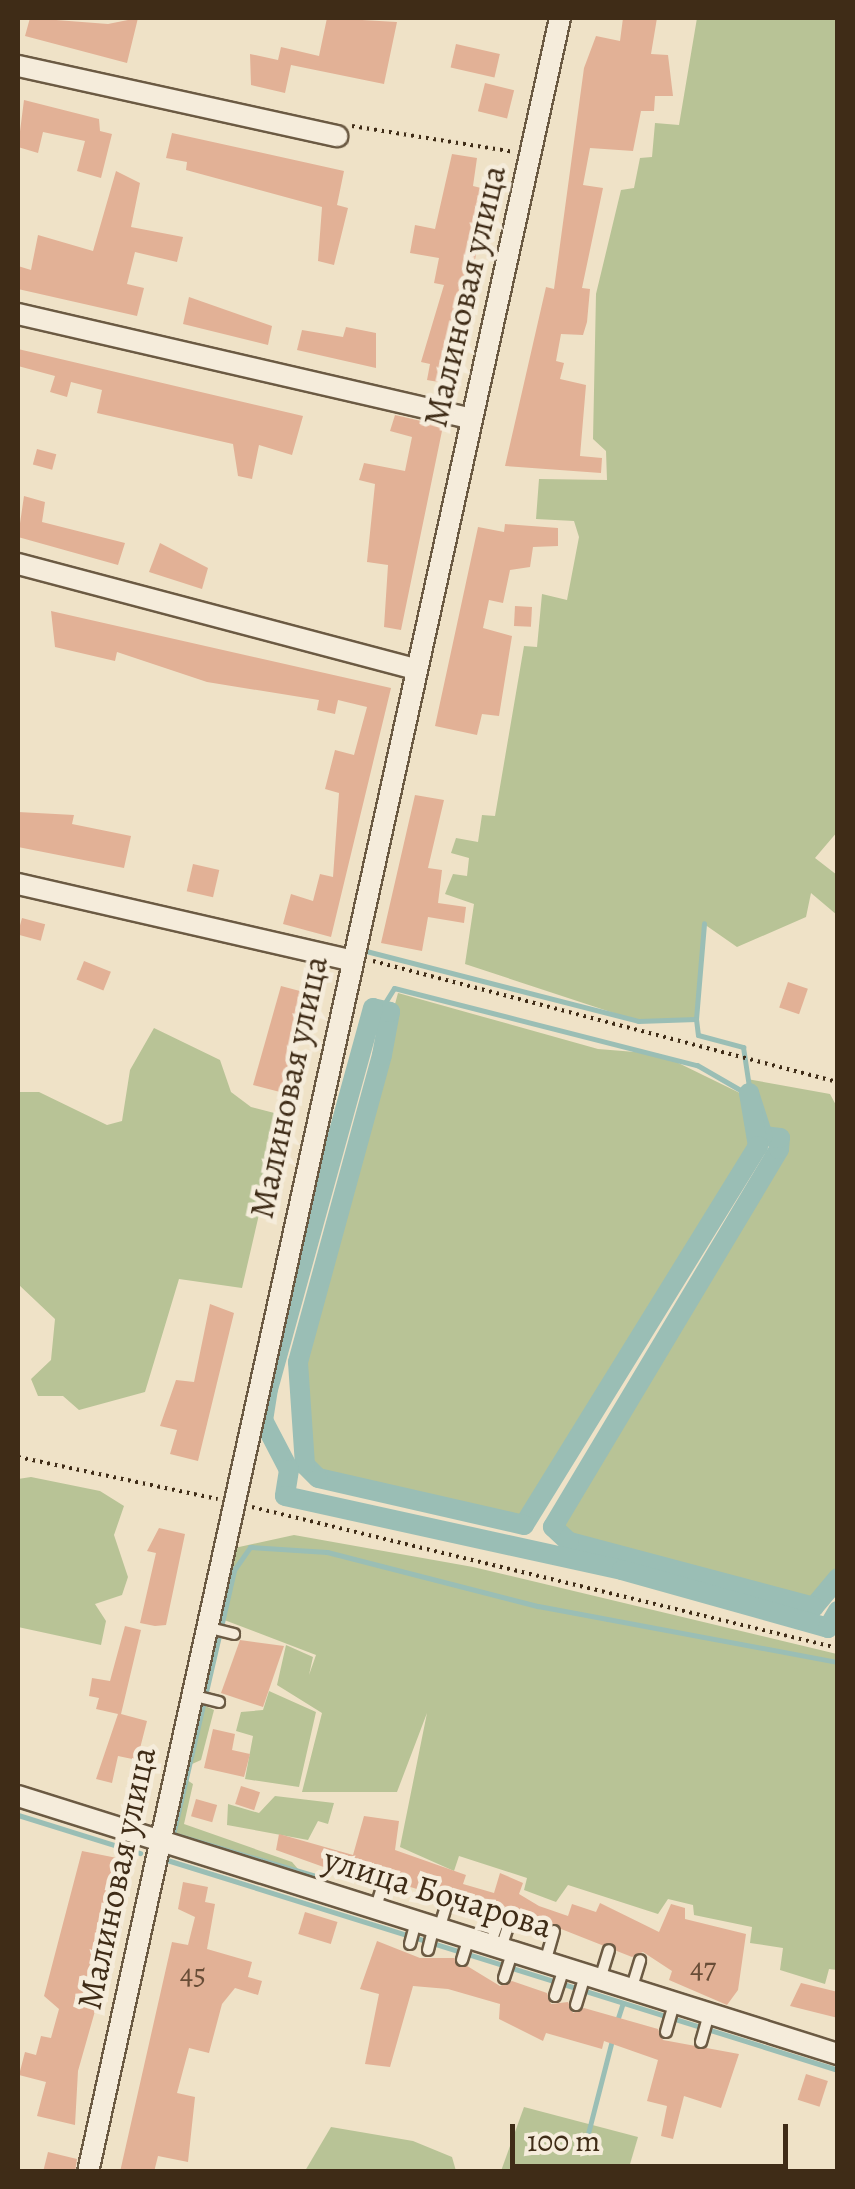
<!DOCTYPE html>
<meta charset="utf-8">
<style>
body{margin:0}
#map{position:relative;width:855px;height:2189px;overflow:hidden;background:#efe2c7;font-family:Alegreya,serif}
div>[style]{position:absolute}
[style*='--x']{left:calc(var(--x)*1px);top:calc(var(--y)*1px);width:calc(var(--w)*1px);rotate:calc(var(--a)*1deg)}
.green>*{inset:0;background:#b8c396}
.stream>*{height:5px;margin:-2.5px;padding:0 2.5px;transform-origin:2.5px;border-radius:2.5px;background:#9abeb5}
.canal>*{height:20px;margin:-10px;padding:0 10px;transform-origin:10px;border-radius:10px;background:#9abeb5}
.building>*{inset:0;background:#e2b196;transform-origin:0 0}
.path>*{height:4px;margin-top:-2px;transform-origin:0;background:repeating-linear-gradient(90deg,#3f2c17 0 2.5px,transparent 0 7.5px)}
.roads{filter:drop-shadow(2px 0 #6b5a43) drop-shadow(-2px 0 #6b5a43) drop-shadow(0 2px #6b5a43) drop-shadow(0 -2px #6b5a43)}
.service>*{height:10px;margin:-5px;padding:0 5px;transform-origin:5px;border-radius:5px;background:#f5ecdb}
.minor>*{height:20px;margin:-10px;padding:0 10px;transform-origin:10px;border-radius:10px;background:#f5ecdb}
span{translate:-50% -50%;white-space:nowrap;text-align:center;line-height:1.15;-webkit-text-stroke:9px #f5ecdb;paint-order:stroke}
.number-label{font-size:30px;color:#684d37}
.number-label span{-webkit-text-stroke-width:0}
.street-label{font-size:35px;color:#3f2c17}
.frame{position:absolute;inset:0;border:20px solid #3f2c17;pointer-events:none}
.scale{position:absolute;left:510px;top:2124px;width:278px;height:45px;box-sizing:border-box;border:5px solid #3f2c17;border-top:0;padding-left:12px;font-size:30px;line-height:35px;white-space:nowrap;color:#3f2c17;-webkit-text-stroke:8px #f5ecdb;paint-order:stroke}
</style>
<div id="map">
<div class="green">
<i style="clip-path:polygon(697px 18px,837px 18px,838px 831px,815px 858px,837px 875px,837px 915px,811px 893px,806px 917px,737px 947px,704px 924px,696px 1019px,638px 1021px,465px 964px,474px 904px,445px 894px,453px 874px,467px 876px,469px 858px,451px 853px,456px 838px,478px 842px,482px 815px,495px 816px,524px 646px,537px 647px,542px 594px,567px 600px,579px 537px,574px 521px,536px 519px,539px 479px,607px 480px,606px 451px,593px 439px,596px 294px,621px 190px,634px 188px,640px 158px,652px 157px,655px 123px,679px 125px)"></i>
<i style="clip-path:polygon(398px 993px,598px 1049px,660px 1054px,750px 1098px,758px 1146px,745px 1172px,524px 1525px,318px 1478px,305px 1465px,298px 1362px)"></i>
<i style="clip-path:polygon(154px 1028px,220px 1060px,231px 1092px,251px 1107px,282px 1115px,242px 1288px,179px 1279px,145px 1392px,79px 1410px,63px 1396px,38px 1396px,31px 1379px,51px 1360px,55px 1319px,18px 1284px,18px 1092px,39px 1092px,107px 1125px,122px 1121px,130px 1070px)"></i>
<i style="clip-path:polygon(747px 1079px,830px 1094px,837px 1107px,838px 1578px,814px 1607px,569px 1542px,553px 1527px,779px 1149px,780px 1138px,763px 1136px)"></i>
<i style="clip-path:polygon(31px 1477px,100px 1491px,124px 1506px,114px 1535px,128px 1577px,122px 1595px,95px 1604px,106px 1621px,101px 1645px,18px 1627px,18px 1479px)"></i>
<i style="clip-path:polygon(294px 1535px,473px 1567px,837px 1654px,837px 1970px,829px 1969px,825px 1984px,780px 1970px,783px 1948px,750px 1943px,752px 1927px,694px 1915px,693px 1905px,668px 1899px,658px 1914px,568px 1885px,556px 1902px,524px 1890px,527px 1878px,459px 1856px,454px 1871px,400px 1847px,427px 1713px,397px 1792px,302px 1792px,322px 1713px,277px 1685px,286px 1645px,313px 1657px,309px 1675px,316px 1655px,219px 1618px,230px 1549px)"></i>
<i style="clip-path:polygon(269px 1691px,316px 1712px,299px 1787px,245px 1779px,253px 1736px,236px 1731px,241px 1712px,263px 1710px)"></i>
<i style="clip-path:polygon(197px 1702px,214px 1710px,201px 1760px,183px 1768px)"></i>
<i style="clip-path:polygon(184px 1778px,193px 1784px,184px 1824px,292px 1862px,304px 1876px,168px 1837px)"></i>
<i style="clip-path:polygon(275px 1796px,334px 1803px,328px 1824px,318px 1821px,308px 1840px,227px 1825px,228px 1804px,259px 1813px)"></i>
<i style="clip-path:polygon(524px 2107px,638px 2137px,628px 2171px,501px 2171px)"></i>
<i style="clip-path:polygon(331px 2127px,413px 2141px,452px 2157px,456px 2171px,305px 2171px)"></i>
</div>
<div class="stream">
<i style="--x:366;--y:951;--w:281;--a:14.4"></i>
<i style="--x:638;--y:1021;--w:58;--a:-2"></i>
<i style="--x:696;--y:1019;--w:96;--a:-85.2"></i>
<i style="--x:376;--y:1017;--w:34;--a:-58"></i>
<i style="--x:394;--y:988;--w:313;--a:14.3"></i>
<i style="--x:697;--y:1065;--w:60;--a:30"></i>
<i style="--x:696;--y:1019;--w:16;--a:83"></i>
<i style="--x:698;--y:1035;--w:47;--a:14.9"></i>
<i style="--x:743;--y:1047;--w:100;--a:81.4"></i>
<i style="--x:18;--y:1815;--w:128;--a:17.3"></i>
<i style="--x:173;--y:1834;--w:152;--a:16.4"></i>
<i style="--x:172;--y:1839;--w:276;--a:-77"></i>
<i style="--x:234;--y:1570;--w:28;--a:-55"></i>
<i style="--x:250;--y:1547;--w:77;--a:3.7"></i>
<i style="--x:327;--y:1552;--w:218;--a:14.4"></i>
<i style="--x:538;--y:1606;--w:305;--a:10.6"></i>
<i style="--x:167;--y:1860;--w:703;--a:17.38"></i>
<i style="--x:616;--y:2024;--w:22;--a:-72"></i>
<i style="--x:583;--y:2153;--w:117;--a:-75.6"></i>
</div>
<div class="canal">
<i style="--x:838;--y:1578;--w:38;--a:130"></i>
<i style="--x:814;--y:1607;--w:253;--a:-165.1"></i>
<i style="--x:569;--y:1542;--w:22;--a:-137"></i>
<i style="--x:553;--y:1527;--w:440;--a:-59.1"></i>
<i style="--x:779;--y:1149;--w:11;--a:-85"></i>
<i style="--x:780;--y:1138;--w:17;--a:-173"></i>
<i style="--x:763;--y:1136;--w:45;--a:-108"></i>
<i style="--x:749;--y:1093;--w:54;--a:80.4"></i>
<i style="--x:758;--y:1146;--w:445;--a:121.7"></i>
<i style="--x:524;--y:1525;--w:211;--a:-167.1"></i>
<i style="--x:318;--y:1478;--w:18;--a:-135"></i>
<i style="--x:305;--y:1465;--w:103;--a:-93.9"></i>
<i style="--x:298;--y:1362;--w:318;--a:-74.7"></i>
<i style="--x:382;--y:1055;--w:44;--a:-79.5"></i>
<i style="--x:390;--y:1012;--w:17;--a:-167"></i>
<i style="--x:373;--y:1008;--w:395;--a:105.4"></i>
<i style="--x:268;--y:1389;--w:31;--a:99"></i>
<i style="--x:263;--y:1420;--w:56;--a:62.5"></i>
<i style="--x:289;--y:1470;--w:26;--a:99"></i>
<i style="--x:285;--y:1496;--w:345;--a:12.4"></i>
<i style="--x:622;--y:1570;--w:214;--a:15.7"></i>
<i style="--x:828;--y:1628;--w:20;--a:-60"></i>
</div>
<div class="building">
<i style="clip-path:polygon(30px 18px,108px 24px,138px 18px,127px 63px,25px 36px)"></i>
<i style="clip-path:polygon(327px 18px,397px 22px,384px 84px,291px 65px,285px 93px,251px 85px,250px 54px,278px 60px,281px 47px,319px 56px)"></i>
<i style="clip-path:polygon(623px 18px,657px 18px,651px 54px,668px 55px,673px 96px,655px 96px,654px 111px,641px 111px,633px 151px,590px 148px,583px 185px,603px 188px,582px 288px,590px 289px,587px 322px,583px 335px,561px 334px,556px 361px,564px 363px,560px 379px,586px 385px,580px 456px,602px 458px,601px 473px,505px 466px,546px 287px,554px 289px,584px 68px,596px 36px,620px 41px)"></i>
<i style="left:456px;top:44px;width:45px;height:24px;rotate:13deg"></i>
<i style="left:485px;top:83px;width:30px;height:29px;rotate:14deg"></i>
<i style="clip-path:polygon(24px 100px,99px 119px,100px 131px,112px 134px,101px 178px,77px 171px,85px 141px,43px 132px,38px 153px,18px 147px)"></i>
<i style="clip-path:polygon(172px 133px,344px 171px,337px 205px,348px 208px,334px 265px,318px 261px,322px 207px,186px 170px,187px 162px,166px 158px)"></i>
<i style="clip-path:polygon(452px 154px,477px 158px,473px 186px,489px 190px,450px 384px,427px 380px,430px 364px,421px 362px,444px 285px,434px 283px,439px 258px,410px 253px,415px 225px,435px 229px)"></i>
<i style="clip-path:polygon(116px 171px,140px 183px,131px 227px,183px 237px,177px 262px,135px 252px,127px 284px,144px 288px,137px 316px,18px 289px,18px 266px,31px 270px,38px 235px,93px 251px)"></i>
<i style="clip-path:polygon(189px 297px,272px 326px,268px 345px,183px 324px)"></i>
<i style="clip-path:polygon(346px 327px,376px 333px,376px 368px,297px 350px,302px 330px,343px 337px)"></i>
<i style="clip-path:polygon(18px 349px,303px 416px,292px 455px,259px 445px,252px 479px,238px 476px,233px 444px,97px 413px,102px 390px,71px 382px,67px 397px,50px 392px,55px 376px,18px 366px)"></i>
<i style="clip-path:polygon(395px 415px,443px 426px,401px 630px,384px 627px,388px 565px,367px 562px,375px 484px,359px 480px,364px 463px,405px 471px,412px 437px,390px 431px)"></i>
<i style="left:37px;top:449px;width:20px;height:16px;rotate:15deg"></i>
<i style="clip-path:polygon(24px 496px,45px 502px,42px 522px,125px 543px,118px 565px,18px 537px)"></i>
<i style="clip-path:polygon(505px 524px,558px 528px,558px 546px,533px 547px,530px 567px,510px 570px,503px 603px,489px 600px,483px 628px,512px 636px,499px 716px,482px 714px,477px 735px,435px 726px,478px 527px,504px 532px)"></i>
<i style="clip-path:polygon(160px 543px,208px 568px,202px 589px,149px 572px)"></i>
<i style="left:515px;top:606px;width:17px;height:20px;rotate:3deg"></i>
<i style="clip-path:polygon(51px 611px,391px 688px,331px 937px,283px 924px,291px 894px,313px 901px,320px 874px,333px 877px,339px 793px,325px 789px,335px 750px,354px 755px,367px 707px,338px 700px,335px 714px,317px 710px,319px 700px,207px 682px,117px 652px,115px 661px,55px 647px)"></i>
<i style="clip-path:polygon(415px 795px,444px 800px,428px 868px,442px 870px,438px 903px,466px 907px,464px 923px,428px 917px,422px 951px,381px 943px)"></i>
<i style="clip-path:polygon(18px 812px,74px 815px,72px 824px,131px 836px,124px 868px,18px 847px)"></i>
<i style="left:193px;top:864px;width:27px;height:28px;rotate:13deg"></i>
<i style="left:22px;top:918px;width:24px;height:17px;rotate:15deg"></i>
<i style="left:84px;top:961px;width:29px;height:20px;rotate:22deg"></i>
<i style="left:788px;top:982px;width:21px;height:27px;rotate:19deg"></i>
<i style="clip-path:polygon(281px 986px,315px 995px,280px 1092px,253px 1085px)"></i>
<i style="clip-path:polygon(210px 1304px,234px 1313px,198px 1461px,170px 1454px,177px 1430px,160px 1426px,176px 1380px,194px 1382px)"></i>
<i style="clip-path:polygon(159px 1528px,185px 1534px,166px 1625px,155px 1626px,140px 1623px,156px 1553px,147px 1551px)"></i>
<i style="clip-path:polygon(125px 1626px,141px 1630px,121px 1714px,147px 1721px,137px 1760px,118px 1756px,112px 1783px,96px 1779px,118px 1714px,96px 1709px,99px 1698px,89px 1696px,92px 1678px,110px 1681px)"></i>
<i style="clip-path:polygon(240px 1640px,284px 1646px,263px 1707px,221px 1693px)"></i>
<i style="clip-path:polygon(213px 1729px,235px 1734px,232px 1750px,250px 1754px,244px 1777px,204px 1768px)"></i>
<i style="left:241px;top:1786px;width:20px;height:19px;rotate:18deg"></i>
<i style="left:196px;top:1799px;width:22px;height:18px;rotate:16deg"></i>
<i style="clip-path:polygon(364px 1816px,399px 1821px,395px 1850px,466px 1875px,463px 1884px,494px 1893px,500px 1873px,523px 1883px,519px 1894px,539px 1906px,568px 1916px,572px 1904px,596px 1912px,600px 1903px,659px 1932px,671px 1904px,685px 1908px,685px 1919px,746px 1934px,738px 1990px,727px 2005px,669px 1980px,672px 1971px,643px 1952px,632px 1957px,503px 1906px,492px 1912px,381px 1878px,374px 1885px,276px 1850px,279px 1834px,353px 1855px)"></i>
<i style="clip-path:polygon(82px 1851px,122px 1859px,107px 1955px,93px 1952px,81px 2000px,97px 2004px,78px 2071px,75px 2125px,37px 2116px,46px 2082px,19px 2075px,25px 2052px,36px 2055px,41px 2036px,51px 2038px,59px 2009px,44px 1996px)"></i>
<i style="clip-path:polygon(183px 1882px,208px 1887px,205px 1902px,215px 1904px,207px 1949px,252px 1962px,248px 1977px,262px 1981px,258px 1995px,235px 1988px,222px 2004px,209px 2053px,189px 2048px,177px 2093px,195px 2097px,188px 2162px,158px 2156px,154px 2172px,120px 2172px,172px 1942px,188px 1945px,195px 1917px,178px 1909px)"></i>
<i style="left:305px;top:1912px;width:34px;height:23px;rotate:17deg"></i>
<i style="clip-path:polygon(377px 1941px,420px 1958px,454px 1958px,500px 1986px,512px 1981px,547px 1993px,551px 2004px,568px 2002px,573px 2013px,584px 2008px,658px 2029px,663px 2040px,739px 2054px,721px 2108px,684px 2096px,673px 2139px,661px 2136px,667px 2106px,647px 2101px,658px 2060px,604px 2041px,602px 2049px,546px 2033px,543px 2041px,499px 2019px,500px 2004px,448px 1989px,413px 1986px,390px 2067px,365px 2064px,379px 1994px,360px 1989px)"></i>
<i style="clip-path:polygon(801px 1983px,838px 1992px,838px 2018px,790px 2006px)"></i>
<i style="left:806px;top:2074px;width:23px;height:27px;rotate:18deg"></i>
<i style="clip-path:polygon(48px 2152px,77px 2159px,75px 2172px,43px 2172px)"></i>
</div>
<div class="path">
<i style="--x:352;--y:126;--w:164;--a:9.1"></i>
<i style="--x:373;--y:961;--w:480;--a:14.6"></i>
<i style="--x:18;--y:1457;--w:204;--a:11.9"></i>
<i style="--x:252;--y:1507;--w:603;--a:13.53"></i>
</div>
<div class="roads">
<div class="service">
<i style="--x:206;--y:1627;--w:29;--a:14"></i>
<i style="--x:191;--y:1695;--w:29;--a:14"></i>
<i style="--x:376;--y:1907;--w:21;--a:-73"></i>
<i style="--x:440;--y:1926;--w:27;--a:-73"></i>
<i style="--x:491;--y:1942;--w:30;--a:-70"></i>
<i style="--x:410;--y:1944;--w:24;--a:-75"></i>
<i style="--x:502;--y:1945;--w:29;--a:-72"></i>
<i style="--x:428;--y:1950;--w:25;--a:-76"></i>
<i style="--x:546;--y:1959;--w:29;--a:-74"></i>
<i style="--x:462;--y:1960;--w:24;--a:-73"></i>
<i style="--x:601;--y:1976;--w:27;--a:-73"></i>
<i style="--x:504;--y:1978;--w:29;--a:-72"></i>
<i style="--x:632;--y:1987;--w:28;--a:-73"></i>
<i style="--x:555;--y:1996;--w:28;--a:-72"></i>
<i style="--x:576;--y:2005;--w:34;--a:-73"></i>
<i style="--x:666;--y:2032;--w:32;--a:-74"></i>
<i style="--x:701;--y:2042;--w:29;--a:-74"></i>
</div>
<div class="minor">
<i style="--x:18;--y:66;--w:327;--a:12.4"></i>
<i style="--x:18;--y:314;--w:464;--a:13"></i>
<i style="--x:18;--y:564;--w:412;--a:14.8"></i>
<i style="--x:18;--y:884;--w:340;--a:12.9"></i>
<i style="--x:18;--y:1796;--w:860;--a:17.47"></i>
<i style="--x:88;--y:2172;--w:2205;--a:-77.64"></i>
</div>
</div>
<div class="number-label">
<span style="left:703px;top:1968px">47</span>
<span style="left:193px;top:1974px">45</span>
</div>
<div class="street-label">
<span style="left:464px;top:296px;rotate:-77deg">Малиновая улица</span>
<span style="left:288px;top:1087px;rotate:-78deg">Малиновая улица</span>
<span style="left:116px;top:1878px;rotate:-78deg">Малиновая улица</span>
<span style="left:438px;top:1892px;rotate:17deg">улица Бочарова</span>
</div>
<div class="frame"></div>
<div class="scale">100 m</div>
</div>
